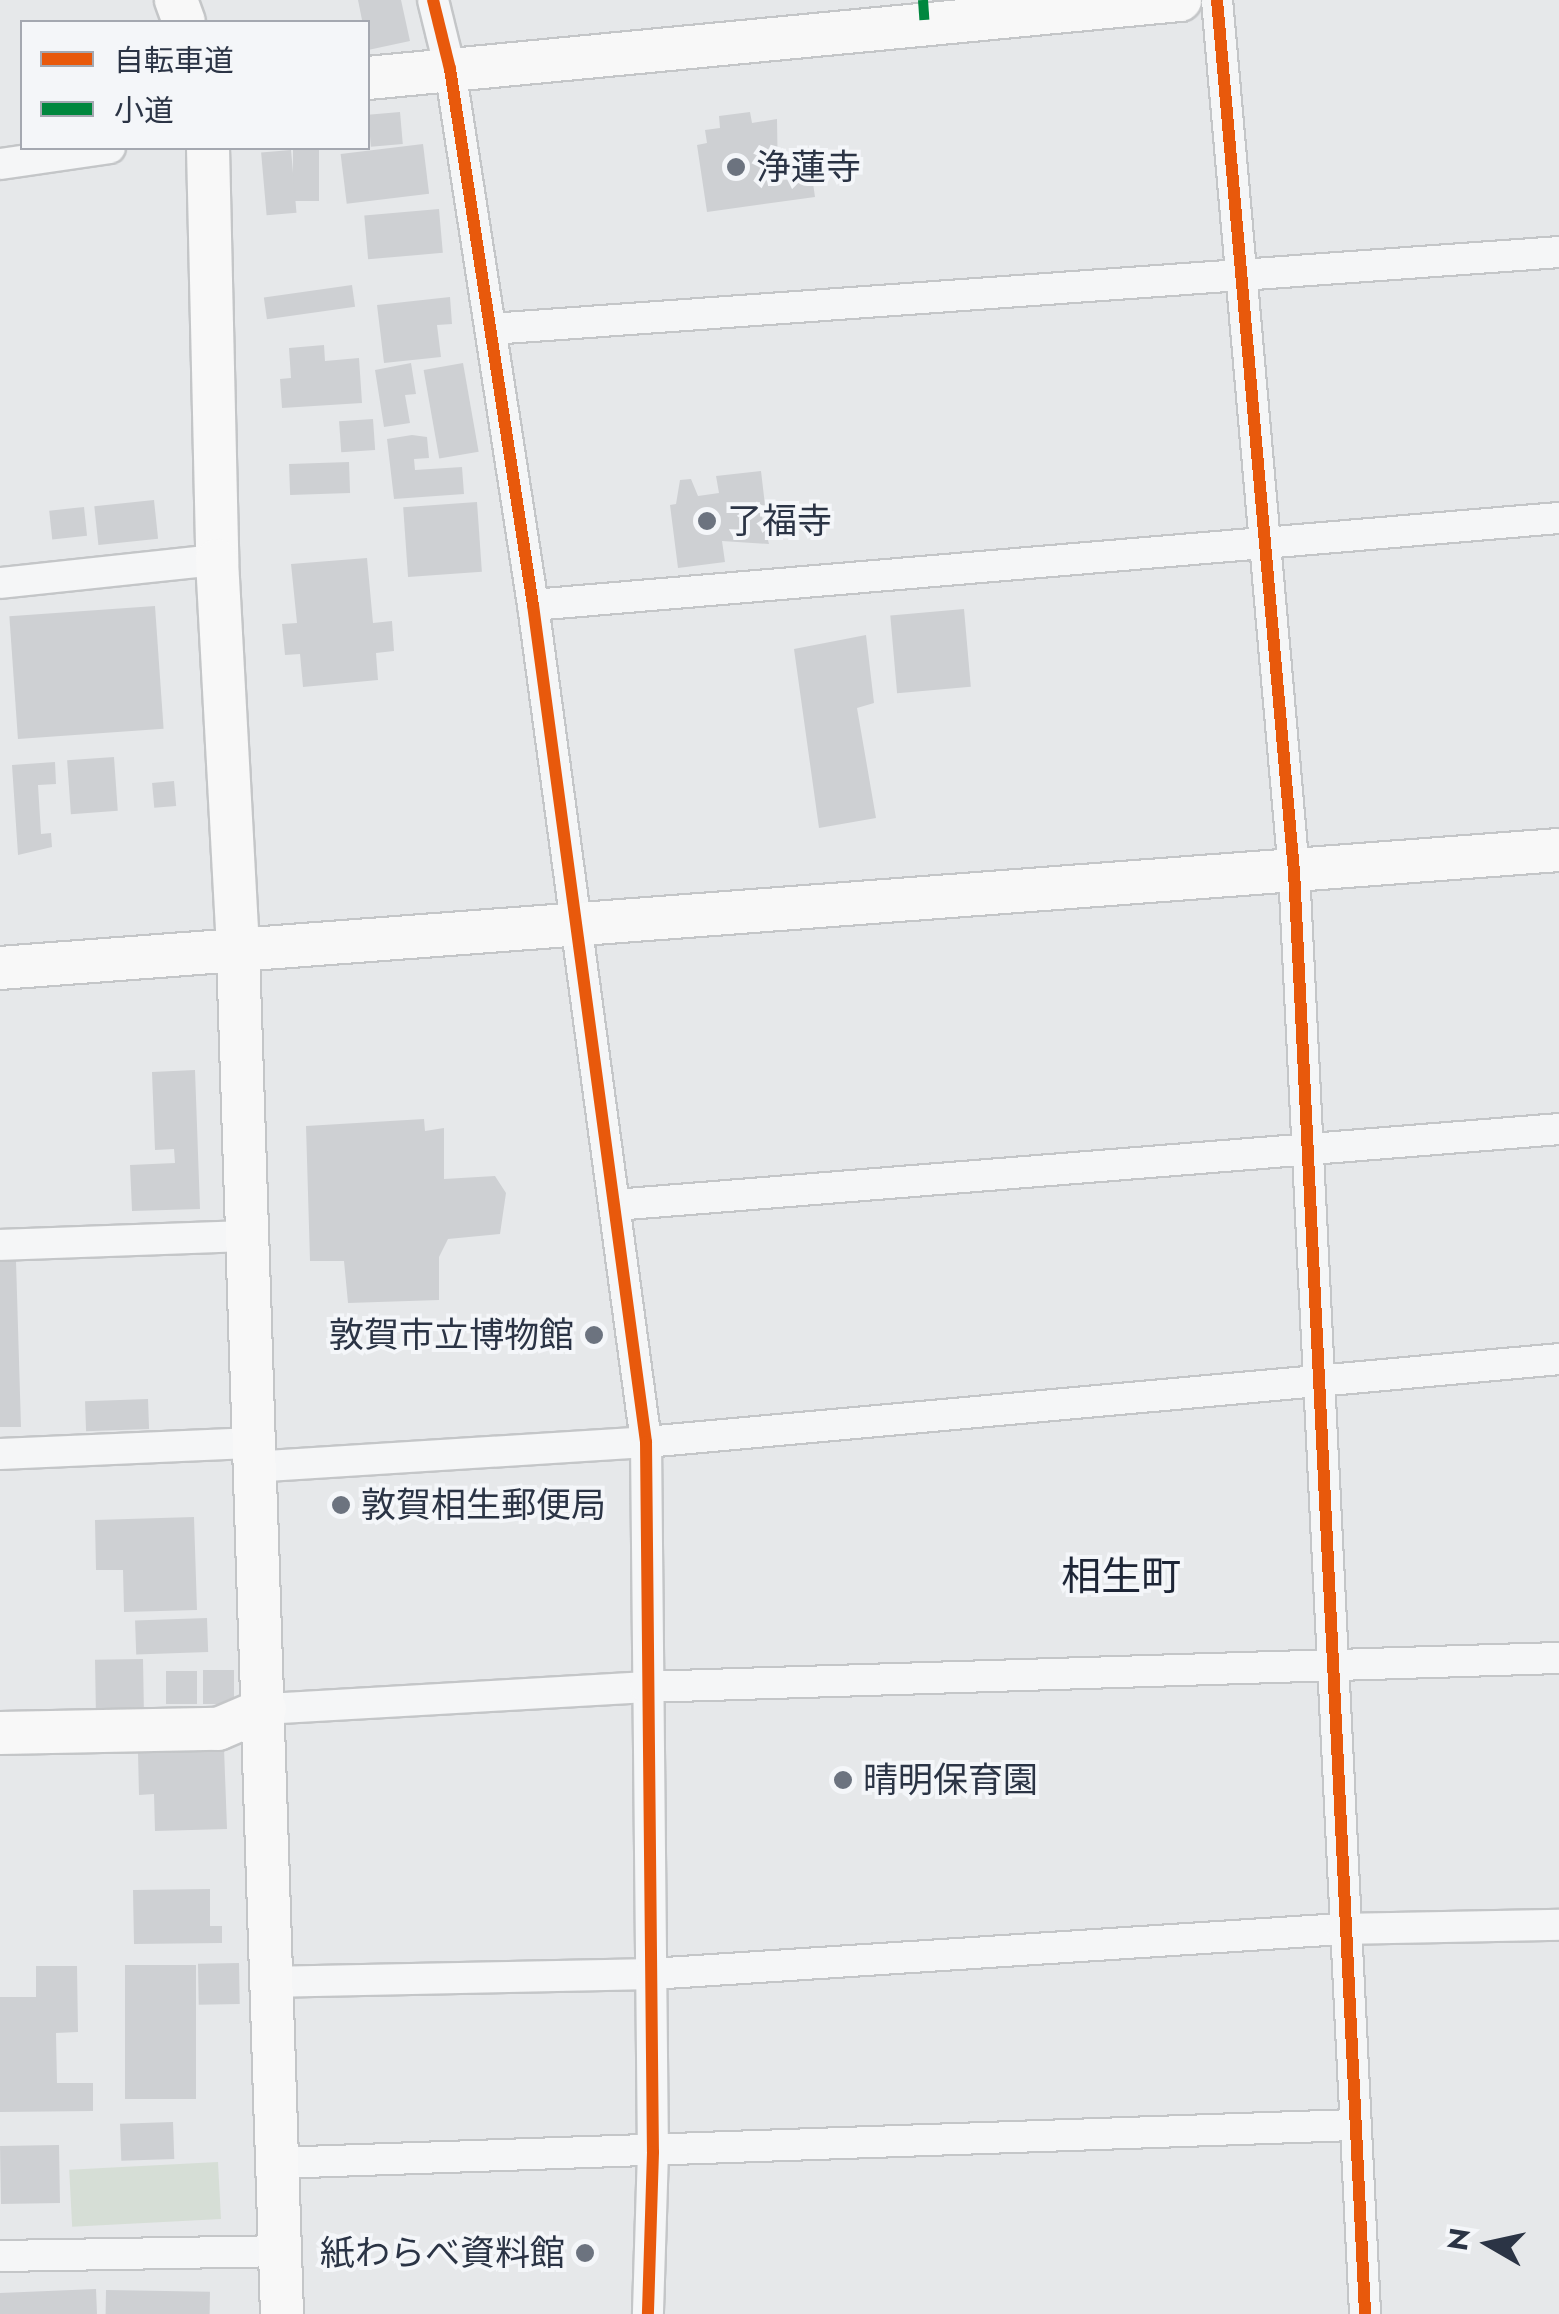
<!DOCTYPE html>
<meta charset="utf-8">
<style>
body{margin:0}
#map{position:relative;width:1559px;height:2314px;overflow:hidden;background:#e6e8ea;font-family:Jost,"Noto Sans JP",sans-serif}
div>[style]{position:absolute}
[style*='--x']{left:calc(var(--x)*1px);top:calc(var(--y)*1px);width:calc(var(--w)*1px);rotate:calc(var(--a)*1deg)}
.green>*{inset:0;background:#d6ded6;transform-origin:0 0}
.building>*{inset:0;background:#ced0d3;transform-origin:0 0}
.roads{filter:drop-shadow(2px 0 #c4c6c8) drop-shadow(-2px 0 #c4c6c8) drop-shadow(0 2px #c4c6c8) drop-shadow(0 -2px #c4c6c8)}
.street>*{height:30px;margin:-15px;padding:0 15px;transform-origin:15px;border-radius:15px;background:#f5f6f7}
.secondary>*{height:42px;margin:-21px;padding:0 21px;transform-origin:21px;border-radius:21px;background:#f8f8f8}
.quiet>*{height:10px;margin-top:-5px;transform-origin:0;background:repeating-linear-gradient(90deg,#00873e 0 20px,transparent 0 30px)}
.cycleway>*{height:12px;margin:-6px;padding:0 6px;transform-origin:6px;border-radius:6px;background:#e8590c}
.dots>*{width:28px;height:28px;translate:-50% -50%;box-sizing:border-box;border:5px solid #f4f6f9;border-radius:50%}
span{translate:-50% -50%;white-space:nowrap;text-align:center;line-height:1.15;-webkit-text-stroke:8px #f4f6f9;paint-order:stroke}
.poi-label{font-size:35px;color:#2b3445}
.left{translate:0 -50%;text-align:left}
.right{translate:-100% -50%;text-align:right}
.quarter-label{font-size:40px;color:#1d2536}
.legend{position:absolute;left:20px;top:20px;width:350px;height:130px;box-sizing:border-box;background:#f4f6f9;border:2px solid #a4a8b1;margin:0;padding:12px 18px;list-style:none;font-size:30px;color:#2b3445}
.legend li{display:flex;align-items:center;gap:20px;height:50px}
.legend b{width:50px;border:2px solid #a4a8b1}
.north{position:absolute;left:1439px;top:2194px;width:100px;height:100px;-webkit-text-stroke:8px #f4f6f9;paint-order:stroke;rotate:279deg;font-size:28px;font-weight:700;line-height:40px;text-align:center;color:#2b3445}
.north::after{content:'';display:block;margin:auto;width:35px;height:45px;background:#2b3445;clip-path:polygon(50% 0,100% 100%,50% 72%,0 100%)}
</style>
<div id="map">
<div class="green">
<i style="left:218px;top:2162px;width:57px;height:149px;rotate:87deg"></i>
</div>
<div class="building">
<i style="clip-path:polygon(358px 0,401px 0,410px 41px,368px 50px)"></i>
<i style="left:400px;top:112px;width:32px;height:32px;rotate:85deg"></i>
<i style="clip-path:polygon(750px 112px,752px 123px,777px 119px,778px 181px,812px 176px,815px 197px,707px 212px,697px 145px,707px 143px,705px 130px,720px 128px,719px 116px)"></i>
<i style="left:423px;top:144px;width:50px;height:83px;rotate:83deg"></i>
<i style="left:293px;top:148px;width:26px;height:53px"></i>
<i style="left:291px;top:150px;width:63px;height:30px;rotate:85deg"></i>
<i style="left:439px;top:209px;width:44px;height:75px;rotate:85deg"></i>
<i style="left:352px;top:285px;width:22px;height:89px;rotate:82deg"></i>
<i style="clip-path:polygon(450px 297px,452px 324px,437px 325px,441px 357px,384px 363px,377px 305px)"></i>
<i style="clip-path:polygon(324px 345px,325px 361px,359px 358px,362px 403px,282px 408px,280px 379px,291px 378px,289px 348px)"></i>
<i style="clip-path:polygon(411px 363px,416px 394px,405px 395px,410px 423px,384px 427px,375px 370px)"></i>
<i style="left:463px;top:363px;width:90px;height:40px;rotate:80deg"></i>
<i style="left:373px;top:419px;width:31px;height:34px;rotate:86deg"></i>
<i style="clip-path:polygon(412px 435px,427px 437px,429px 458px,414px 459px,415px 470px,462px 467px,464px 494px,394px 499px,387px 439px)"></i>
<i style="left:349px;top:462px;width:31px;height:60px;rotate:88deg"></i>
<i style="clip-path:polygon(761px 471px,765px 505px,759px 505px,769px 544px,722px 541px,725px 562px,678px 568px,670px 505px,676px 504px,680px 480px,691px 479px,698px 496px,719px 493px,716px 476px)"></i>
<i style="left:154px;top:500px;width:39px;height:60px;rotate:84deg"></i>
<i style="left:477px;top:502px;width:70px;height:74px;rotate:86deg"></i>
<i style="left:84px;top:507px;width:29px;height:35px;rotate:84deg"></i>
<i style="clip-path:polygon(367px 558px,373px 623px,392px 621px,394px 651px,376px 653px,378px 680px,303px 687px,300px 654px,285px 655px,282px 624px,297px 623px,291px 564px)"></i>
<i style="left:155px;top:606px;width:123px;height:146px;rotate:86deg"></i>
<i style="left:964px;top:609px;width:78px;height:74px;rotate:85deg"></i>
<i style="clip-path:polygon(866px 635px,874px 703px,857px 708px,876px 818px,819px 828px,794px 649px)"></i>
<i style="left:114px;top:757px;width:54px;height:47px;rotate:86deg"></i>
<i style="clip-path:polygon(55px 762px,56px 784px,38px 785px,41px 834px,51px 833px,52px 847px,18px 855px,12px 765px)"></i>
<i style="left:174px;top:781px;width:25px;height:22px;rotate:85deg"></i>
<i style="clip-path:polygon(195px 1070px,200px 1209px,132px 1211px,130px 1165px,175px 1163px,174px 1149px,155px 1150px,152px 1072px)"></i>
<i style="clip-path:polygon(424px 1119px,425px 1131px,444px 1128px,444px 1179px,495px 1176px,506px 1193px,500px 1234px,448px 1239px,439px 1257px,439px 1300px,348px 1303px,344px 1261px,310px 1261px,306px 1126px)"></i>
<i style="clip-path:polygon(0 1261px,16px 1261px,21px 1427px,0 1427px)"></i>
<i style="left:148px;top:1399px;width:30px;height:63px;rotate:88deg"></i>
<i style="clip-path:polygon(194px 1517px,197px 1610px,124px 1612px,123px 1570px,96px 1570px,95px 1520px)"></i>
<i style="left:207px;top:1618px;width:34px;height:72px;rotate:88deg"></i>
<i style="left:143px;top:1659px;width:49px;height:48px;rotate:89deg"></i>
<i style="left:234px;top:1670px;width:34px;height:31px;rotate:90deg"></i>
<i style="left:197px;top:1671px;width:33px;height:31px;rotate:90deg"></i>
<i style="clip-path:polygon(224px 1748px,227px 1829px,155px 1831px,154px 1794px,139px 1795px,138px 1752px)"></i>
<i style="clip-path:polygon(210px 1889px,210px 1926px,222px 1926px,222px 1943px,134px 1944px,133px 1890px)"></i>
<i style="left:239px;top:1963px;width:41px;height:41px;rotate:89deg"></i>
<i style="left:196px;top:1965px;width:134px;height:71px;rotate:90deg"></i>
<i style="clip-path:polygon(36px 1966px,77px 1966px,78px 2032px,56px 2033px,57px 2083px,93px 2083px,93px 2111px,0 2112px,0 1997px,36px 1997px)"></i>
<i style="left:173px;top:2122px;width:37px;height:53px;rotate:88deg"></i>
<i style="left:59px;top:2145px;width:58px;height:59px;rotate:89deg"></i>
<i style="clip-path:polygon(96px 2289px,97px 2314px,0 2314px,0 2293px)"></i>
<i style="left:106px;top:2290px;width:104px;height:24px;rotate:1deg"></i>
</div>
<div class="roads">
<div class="street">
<i style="--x:433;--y:0;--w:71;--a:76.2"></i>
<i style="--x:450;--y:69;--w:542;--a:81.2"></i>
<i style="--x:533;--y:605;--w:845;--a:82.31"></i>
<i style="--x:646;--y:1442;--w:710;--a:89.44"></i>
<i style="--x:653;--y:2152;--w:162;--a:91.8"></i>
<i style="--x:1217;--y:0;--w:874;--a:84.95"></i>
<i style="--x:1294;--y:871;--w:1445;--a:87.18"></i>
<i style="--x:0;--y:164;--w:111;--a:-8.3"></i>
<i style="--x:491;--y:329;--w:1071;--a:-4.12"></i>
<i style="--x:0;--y:583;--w:218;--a:-6.1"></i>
<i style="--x:533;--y:605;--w:1030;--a:-4.85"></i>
<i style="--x:615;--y:1205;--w:947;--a:-4.6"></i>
<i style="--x:0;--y:1245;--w:245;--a:-2.1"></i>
<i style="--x:0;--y:1454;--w:249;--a:-2.5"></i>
<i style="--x:251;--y:1467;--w:396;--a:-3.6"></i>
<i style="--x:646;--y:1442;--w:917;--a:-5.19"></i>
<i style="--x:265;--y:1709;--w:381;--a:-3.3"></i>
<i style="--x:645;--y:1687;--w:914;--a:-1.82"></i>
<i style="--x:269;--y:1982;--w:382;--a:-1.2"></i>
<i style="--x:651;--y:1974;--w:692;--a:-3.73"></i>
<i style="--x:1342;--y:1929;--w:217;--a:-1.1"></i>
<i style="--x:276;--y:2163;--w:1078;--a:-2.02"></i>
<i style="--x:0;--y:2256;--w:280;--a:-1"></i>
</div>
<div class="secondary">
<i style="--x:176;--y:0;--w:23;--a:70"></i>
<i style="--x:368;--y:78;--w:816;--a:-5.49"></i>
<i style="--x:208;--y:148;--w:412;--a:88.7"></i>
<i style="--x:217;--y:560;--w:393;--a:86.9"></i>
<i style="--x:238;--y:952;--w:1363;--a:88.15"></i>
<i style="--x:0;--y:968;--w:1563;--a:-4.33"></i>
<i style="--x:0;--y:1733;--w:218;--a:-1.1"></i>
<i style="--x:218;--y:1729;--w:51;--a:-23.1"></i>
</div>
</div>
<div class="quiet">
<i style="--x:923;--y:0;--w:28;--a:86"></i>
</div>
<div class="cycleway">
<i style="--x:433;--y:0;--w:71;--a:76.2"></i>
<i style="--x:450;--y:69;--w:542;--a:81.2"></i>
<i style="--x:533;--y:605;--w:845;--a:82.31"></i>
<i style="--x:646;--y:1442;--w:710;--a:89.44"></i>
<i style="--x:653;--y:2152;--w:162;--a:91.8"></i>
<i style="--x:1217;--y:0;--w:874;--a:84.95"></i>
<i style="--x:1294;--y:871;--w:1445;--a:87.18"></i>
</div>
<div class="dots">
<i style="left:736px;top:167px;background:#6c737f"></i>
<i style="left:707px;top:521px;background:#6c737f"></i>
<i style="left:594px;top:1335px;background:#6c737f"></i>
<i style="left:341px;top:1505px;background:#6c737f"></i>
<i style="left:843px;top:1780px;background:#6c737f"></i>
<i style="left:585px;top:2253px;background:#6c737f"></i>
</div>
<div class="poi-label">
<span class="left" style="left:756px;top:167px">浄蓮寺</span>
<span class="left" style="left:727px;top:521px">了福寺</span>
<span class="right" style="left:574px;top:1335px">敦賀市立博物館</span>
<span class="left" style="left:361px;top:1505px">敦賀相生郵便局</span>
<span class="left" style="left:863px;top:1780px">晴明保育園</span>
<span class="right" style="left:565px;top:2253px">紙わらべ資料館</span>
</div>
<div class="quarter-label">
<span style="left:1121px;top:1576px">相生町</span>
</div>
<ul class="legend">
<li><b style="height:12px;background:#e8590c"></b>自転車道</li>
<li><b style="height:12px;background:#00873e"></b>小道</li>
</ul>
<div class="north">N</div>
</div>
